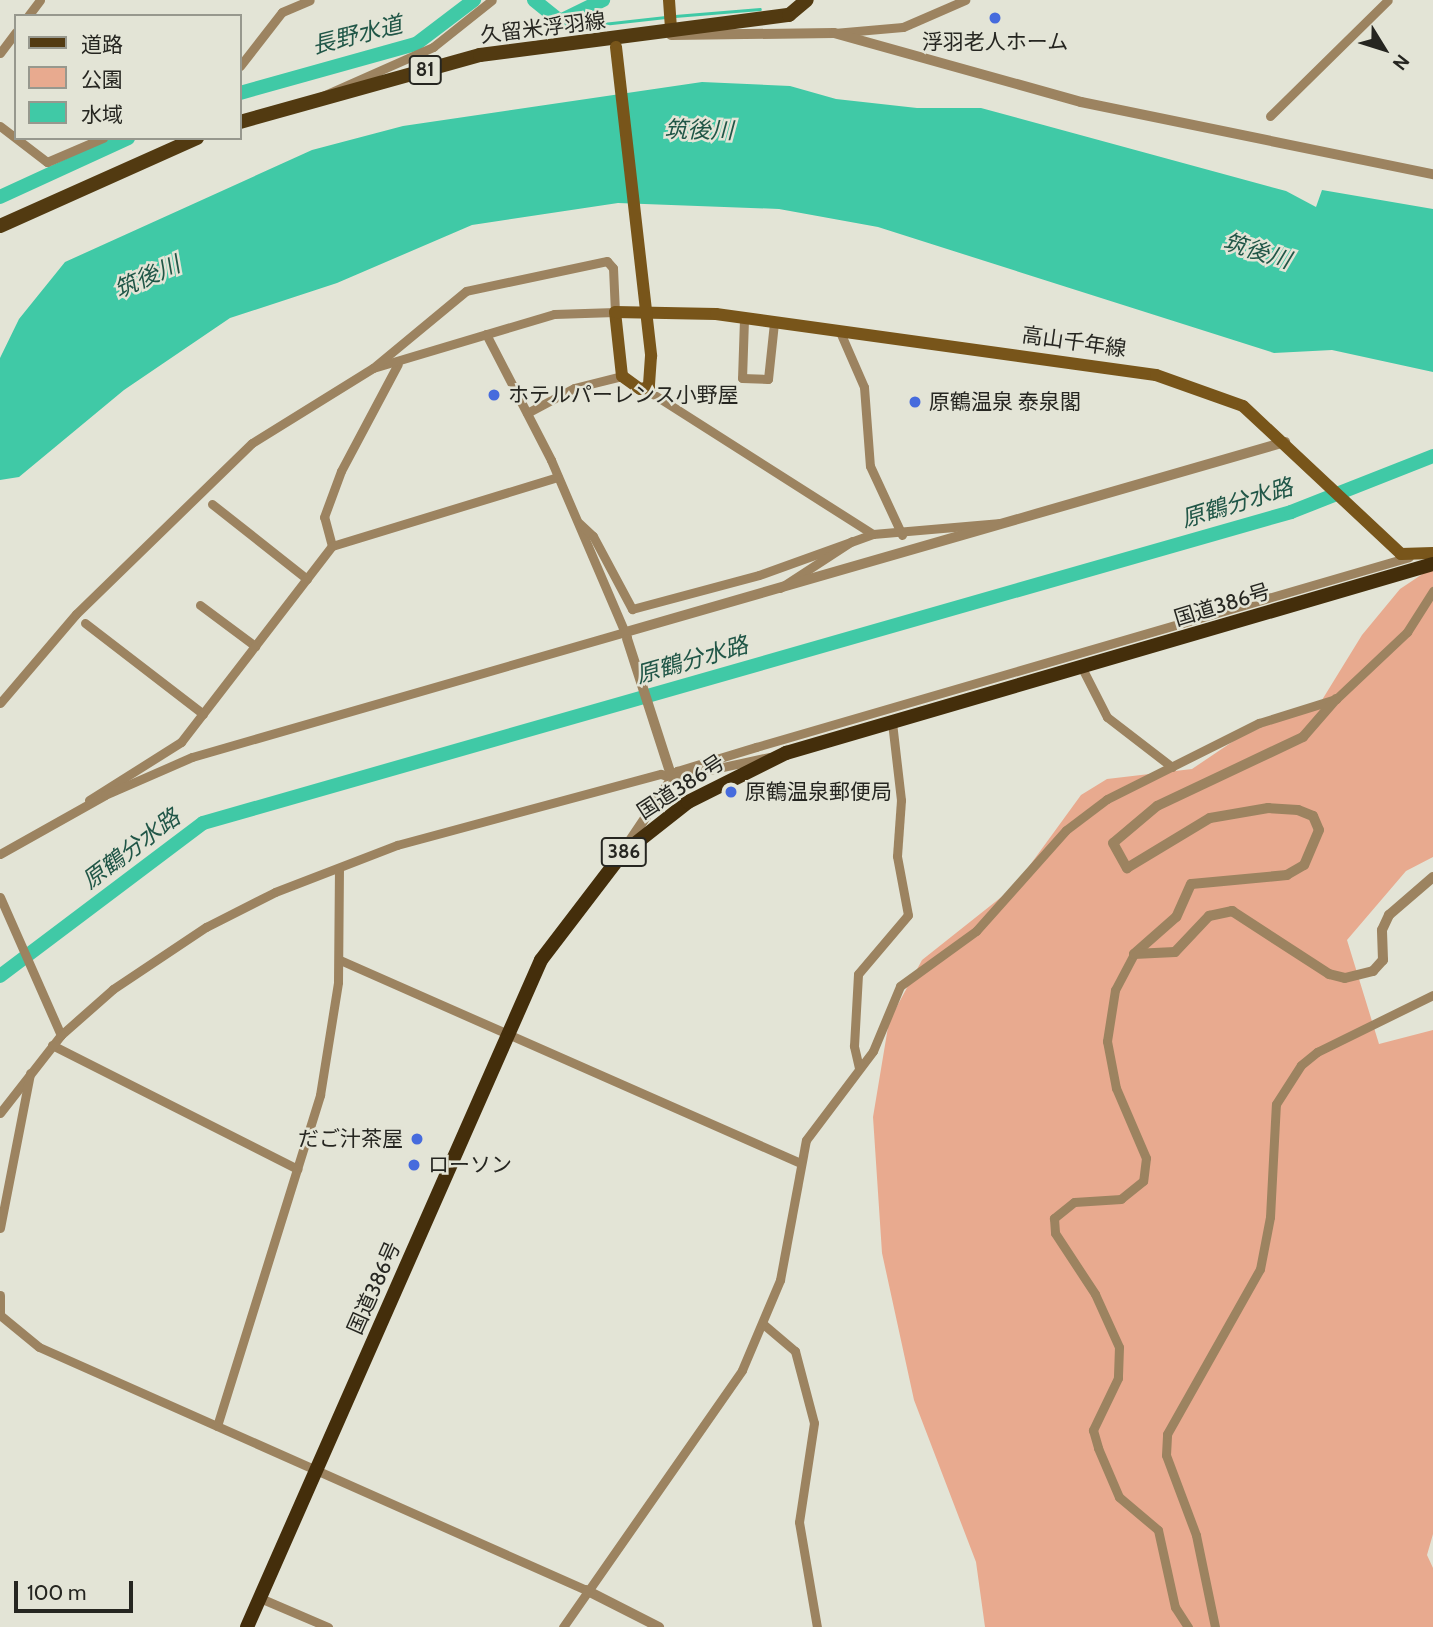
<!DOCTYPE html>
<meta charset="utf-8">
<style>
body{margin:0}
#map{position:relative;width:1433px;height:1627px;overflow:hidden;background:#e3e4d6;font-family:Cabin,"Noto Sans JP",sans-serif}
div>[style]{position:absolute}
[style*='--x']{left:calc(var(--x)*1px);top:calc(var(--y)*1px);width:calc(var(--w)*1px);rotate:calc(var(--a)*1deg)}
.green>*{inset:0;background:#e8aa8f}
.water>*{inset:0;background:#40c9a6}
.stream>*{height:2.5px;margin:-1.25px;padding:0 1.25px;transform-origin:1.25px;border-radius:1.25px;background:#40c9a6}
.river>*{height:14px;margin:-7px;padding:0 7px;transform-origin:7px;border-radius:7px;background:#40c9a6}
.minor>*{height:9px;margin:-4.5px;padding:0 4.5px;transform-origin:4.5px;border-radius:4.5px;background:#9c8360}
.tertiary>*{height:10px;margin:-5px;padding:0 5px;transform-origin:5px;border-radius:5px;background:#9c8360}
.secondary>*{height:12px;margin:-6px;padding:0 6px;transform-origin:6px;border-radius:6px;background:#78551a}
.primary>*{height:14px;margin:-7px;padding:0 7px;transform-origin:7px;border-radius:7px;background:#523a11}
.trunk>*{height:14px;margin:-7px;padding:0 7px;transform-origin:7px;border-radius:7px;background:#442e0b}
.secondary-bridge>*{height:12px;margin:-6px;padding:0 6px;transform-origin:6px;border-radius:6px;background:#78551a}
.dots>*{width:19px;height:19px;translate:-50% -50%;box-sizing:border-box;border:4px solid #e3e4d6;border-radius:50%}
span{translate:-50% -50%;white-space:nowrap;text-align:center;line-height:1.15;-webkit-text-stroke:5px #e3e4d6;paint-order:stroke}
.shield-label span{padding:2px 5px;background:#e3e4d6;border:2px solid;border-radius:5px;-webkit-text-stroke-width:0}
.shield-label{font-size:19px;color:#262621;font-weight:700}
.street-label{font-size:21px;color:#262621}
.poi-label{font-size:21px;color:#262621}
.left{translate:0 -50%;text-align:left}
.right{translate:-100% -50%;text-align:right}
.water-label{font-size:23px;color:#205647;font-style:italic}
.legend{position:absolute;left:14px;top:14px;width:228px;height:126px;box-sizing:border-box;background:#e3e4d6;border:2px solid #97988e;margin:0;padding:9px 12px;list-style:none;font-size:21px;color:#262621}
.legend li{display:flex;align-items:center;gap:14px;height:35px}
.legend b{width:35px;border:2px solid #97988e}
.north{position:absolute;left:1349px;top:14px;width:70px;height:70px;-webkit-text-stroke:5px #e3e4d6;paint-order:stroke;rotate:128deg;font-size:19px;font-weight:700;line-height:28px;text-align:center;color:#262621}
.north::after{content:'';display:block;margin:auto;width:24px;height:32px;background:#262621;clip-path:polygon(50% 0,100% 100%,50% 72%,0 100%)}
.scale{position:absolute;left:14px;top:1581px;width:119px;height:32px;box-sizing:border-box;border:4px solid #262621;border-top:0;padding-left:9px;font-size:21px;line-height:24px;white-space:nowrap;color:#262621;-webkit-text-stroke:5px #e3e4d6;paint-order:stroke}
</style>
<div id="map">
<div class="green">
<i style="clip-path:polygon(1433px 567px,1433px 857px,1406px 871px,1347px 940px,1379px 1044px,1433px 1030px,1433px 1534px,1427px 1555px,1433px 1568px,1433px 1627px,985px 1627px,976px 1562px,914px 1400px,882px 1253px,873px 1117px,889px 1021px,922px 960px,1014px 887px,1081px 795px,1107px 779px,1192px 769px,1238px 738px,1322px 700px,1362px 635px,1400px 589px)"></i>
</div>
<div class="water">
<i style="clip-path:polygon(702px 82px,790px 86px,836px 99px,917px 108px,981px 108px,1286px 191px,1316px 207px,1322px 190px,1433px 209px,1433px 372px,1332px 350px,1274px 353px,878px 227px,779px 209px,618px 203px,472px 225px,337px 283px,230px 318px,124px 390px,19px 477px,0 480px,0 358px,19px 319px,65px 262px,312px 150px,403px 126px)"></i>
</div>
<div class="stream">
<i style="--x:675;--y:16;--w:85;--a:-4.7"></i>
<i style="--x:560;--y:21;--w:10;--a:45"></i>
<i style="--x:567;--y:28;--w:99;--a:-6.4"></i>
</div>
<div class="river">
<i style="--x:534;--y:0;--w:33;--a:39"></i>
<i style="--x:560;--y:21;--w:48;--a:-26"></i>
<i style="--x:240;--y:93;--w:183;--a:-15.6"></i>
<i style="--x:416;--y:44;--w:73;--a:-37.2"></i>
<i style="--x:0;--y:197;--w:141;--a:-24.7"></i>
<i style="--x:0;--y:976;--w:254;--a:-37"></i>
<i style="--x:203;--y:823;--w:1132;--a:-15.95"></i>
<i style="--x:1291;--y:512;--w:153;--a:-21.5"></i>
</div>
<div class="minor">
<i style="--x:28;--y:16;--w:20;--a:-53"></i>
<i style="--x:834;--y:33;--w:69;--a:-5"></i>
<i style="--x:903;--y:27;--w:68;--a:-23.5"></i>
<i style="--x:0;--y:53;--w:26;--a:-53"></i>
<i style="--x:240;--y:66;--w:68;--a:-52.1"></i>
<i style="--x:282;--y:12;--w:30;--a:-23"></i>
<i style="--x:320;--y:97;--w:124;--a:-23.9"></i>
<i style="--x:433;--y:47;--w:75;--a:-38.5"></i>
<i style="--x:1270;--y:116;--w:165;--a:-44.5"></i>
<i style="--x:0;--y:126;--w:59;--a:37.5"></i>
<i style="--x:47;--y:162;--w:61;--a:-23.2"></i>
<i style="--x:744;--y:319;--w:59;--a:91.9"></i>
<i style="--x:742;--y:378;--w:26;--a:2"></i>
<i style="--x:768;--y:379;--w:56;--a:-83.9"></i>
<i style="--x:840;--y:332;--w:60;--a:66.4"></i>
<i style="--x:864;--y:387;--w:79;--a:85.7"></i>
<i style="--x:870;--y:466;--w:76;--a:65.1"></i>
<i style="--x:486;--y:334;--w:142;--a:62.7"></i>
<i style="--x:551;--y:460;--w:193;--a:66.8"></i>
<i style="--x:645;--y:389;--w:270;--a:32.5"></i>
<i style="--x:873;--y:534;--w:128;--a:-4.9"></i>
<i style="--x:527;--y:413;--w:53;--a:-28"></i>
<i style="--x:574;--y:388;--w:49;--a:-14"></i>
<i style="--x:212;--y:504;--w:121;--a:38.3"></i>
<i style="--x:579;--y:523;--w:19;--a:43"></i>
<i style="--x:593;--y:536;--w:83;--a:61.9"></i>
<i style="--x:632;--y:609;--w:131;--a:-15"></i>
<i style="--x:759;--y:575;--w:121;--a:-19.8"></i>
<i style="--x:332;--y:546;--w:30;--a:-105"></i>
<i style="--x:324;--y:517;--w:49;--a:-69.7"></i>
<i style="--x:341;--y:471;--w:121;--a:-62"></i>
<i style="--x:780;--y:588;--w:86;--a:-33.1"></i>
<i style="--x:200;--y:605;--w:69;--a:36.7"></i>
<i style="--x:85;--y:623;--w:149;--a:37.6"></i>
<i style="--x:1082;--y:668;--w:55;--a:63"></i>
<i style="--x:1107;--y:717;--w:82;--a:37.6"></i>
<i style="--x:0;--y:703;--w:117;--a:-49.5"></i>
<i style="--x:76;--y:614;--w:245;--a:-44.2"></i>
<i style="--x:252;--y:443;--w:142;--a:-31.8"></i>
<i style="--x:373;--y:368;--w:189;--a:-16.6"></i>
<i style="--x:554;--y:314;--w:61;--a:-1.9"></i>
<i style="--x:615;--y:312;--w:44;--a:-92.6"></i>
<i style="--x:613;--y:268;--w:9;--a:-131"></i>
<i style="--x:607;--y:261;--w:144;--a:168"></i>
<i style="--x:466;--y:291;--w:121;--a:140.4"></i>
<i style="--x:672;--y:778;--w:9;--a:-54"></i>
<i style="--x:677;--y:771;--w:83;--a:-16.9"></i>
<i style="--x:756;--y:747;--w:680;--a:-16.22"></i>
<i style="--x:89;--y:800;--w:109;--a:-32.2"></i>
<i style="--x:181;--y:742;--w:247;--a:-52.4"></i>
<i style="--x:332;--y:546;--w:236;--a:-17"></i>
<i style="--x:0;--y:854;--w:120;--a:-29.3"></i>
<i style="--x:105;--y:795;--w:95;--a:-23.6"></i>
<i style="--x:192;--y:757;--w:452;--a:-16.1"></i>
<i style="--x:0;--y:897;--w:151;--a:66.2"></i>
<i style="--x:1134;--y:954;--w:41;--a:117.8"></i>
<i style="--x:1115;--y:990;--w:52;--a:98.9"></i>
<i style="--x:1107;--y:1041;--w:48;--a:79.2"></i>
<i style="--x:1116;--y:1088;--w:76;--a:66.8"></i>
<i style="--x:1146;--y:1158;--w:23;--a:97"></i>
<i style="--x:1143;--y:1181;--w:28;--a:141"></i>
<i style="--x:1121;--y:1199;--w:47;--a:176.3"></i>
<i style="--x:1074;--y:1202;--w:26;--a:141"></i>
<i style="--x:1054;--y:1218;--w:15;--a:86"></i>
<i style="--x:1055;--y:1233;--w:73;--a:56.7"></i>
<i style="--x:1095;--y:1294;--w:58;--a:65.6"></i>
<i style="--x:1119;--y:1347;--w:31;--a:92"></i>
<i style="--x:1118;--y:1378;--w:58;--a:115.7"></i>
<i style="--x:1093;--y:1430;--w:19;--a:74"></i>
<i style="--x:1098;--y:1448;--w:53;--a:66.8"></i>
<i style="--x:1119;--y:1497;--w:51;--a:40.2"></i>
<i style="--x:1158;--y:1530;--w:79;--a:77.6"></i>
<i style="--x:1175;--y:1607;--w:24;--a:57"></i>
<i style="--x:340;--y:960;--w:501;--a:23.8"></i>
<i style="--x:52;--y:1045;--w:275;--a:26.8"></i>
<i style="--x:859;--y:1068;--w:23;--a:-103"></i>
<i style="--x:854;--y:1046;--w:72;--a:-86.8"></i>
<i style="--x:858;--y:974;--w:77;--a:-49.7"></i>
<i style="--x:908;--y:915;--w:60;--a:-100.6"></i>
<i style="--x:897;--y:856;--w:56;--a:-85.9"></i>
<i style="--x:901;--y:800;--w:79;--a:-96.6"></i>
<i style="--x:0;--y:1113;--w:99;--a:-52"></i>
<i style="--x:61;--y:1035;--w:69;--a:-41.5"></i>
<i style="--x:113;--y:989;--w:112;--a:-33.7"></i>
<i style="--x:206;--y:927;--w:77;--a:-26.9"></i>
<i style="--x:275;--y:892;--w:131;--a:-21.1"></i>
<i style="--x:397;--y:845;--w:273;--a:-15.1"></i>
<i style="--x:661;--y:774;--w:12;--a:20"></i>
<i style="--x:672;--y:778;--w:99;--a:-12.2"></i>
<i style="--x:0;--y:1228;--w:158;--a:-79"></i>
<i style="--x:0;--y:1295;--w:20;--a:90"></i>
<i style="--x:0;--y:1315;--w:50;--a:39.4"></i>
<i style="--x:39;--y:1347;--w:599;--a:23.95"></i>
<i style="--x:763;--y:1324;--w:42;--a:40.2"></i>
<i style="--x:795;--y:1351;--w:74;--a:75.2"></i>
<i style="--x:814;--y:1423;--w:100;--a:98.6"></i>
<i style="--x:799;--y:1522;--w:107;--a:80.3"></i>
<i style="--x:217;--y:1426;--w:347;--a:-72.7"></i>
<i style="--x:320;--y:1095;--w:114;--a:-80.9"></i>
<i style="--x:338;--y:982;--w:114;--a:-89.5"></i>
<i style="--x:260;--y:1598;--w:74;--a:23.1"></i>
<i style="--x:563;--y:1627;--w:313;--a:-55.1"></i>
<i style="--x:742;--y:1370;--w:98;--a:-67.1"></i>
<i style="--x:780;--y:1280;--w:142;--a:-79.5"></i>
<i style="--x:806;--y:1140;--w:111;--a:-53"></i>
<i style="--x:873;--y:1051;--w:70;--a:-67.4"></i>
<i style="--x:900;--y:986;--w:94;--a:-35.9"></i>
<i style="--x:976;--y:931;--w:135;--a:-48.3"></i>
<i style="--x:1066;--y:830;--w:51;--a:-37.1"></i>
<i style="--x:1107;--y:799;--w:170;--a:-26.6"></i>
<i style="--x:1259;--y:723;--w:81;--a:-17.3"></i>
<i style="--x:1336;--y:699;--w:98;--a:-43.3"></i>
<i style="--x:1407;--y:632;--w:49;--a:-57.6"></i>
<i style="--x:1215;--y:1627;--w:94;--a:-101.7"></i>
<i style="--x:1196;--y:1535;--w:85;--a:-110.6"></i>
<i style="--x:1166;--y:1455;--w:21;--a:-87"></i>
<i style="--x:1167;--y:1434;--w:189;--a:-60.6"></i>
<i style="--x:1260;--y:1269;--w:53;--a:-79.1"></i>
<i style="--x:1270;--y:1217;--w:113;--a:-87"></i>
<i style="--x:1276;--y:1104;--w:46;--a:-57.3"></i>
<i style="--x:1301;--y:1065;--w:21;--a:-39"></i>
<i style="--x:1317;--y:1052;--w:129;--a:-26.2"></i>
</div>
<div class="tertiary">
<i style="--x:671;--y:35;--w:163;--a:-0.7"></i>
<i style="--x:834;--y:33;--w:256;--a:15.6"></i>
<i style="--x:1081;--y:102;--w:359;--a:11.6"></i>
<i style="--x:626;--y:632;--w:686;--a:-16.08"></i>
<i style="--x:1336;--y:699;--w:50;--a:131"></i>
<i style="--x:1303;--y:737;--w:161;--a:154.7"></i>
<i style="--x:1157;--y:806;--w:57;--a:139.9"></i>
<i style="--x:1113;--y:843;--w:29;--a:61"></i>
<i style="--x:1127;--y:868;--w:97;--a:-31.1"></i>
<i style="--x:1210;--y:818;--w:59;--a:-9.8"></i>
<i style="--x:1268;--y:808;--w:30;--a:4"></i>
<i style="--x:1298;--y:810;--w:16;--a:22"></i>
<i style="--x:1313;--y:816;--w:15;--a:67"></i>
<i style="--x:1319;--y:830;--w:38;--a:113"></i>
<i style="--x:1304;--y:865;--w:20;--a:150"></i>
<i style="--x:1287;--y:875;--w:96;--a:174.6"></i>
<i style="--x:1191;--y:884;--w:36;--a:114"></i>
<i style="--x:1176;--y:917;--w:56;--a:138.6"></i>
<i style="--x:1134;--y:954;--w:41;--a:-2.8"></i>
<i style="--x:1175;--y:952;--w:50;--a:-46.6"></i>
<i style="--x:1209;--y:916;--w:24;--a:-12"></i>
<i style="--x:1232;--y:911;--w:116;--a:33"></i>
<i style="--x:1329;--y:974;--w:16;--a:14"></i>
<i style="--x:1345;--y:978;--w:29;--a:-14"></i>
<i style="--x:1373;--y:971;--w:15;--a:-48"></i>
<i style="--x:1383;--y:960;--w:30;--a:-92"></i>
<i style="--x:1382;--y:930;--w:17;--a:-65"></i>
<i style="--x:1389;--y:915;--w:58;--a:-40.8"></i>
<i style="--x:625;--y:848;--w:84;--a:-56.1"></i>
<i style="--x:672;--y:778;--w:146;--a:-107.9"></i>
<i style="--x:586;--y:1590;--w:82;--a:26.9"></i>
</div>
<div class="secondary">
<i style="--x:669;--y:0;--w:28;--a:86"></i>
<i style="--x:651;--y:356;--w:31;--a:94"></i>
<i style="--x:649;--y:387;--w:9;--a:167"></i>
<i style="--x:640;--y:389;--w:22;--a:-144"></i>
<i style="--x:622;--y:376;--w:64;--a:-96.2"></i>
<i style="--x:615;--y:312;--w:101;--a:1.1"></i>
<i style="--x:716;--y:314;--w:444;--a:7.9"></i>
<i style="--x:1156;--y:375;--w:92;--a:19.6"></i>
<i style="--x:1243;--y:406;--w:216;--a:43.1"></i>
<i style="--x:1401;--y:554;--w:32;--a:-2"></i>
</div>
<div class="primary">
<i style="--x:240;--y:122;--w:249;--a:-15.6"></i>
<i style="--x:480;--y:55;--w:312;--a:-7.4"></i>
<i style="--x:789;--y:15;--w:23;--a:-40"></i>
<i style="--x:0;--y:226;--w:216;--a:-24.1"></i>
</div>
<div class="trunk">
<i style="--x:247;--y:1627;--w:729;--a:-66.21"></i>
<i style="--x:541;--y:960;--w:133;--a:-52.6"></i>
<i style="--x:622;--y:854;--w:84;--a:-38.2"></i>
<i style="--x:688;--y:802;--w:110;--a:-26.6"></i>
<i style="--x:786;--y:753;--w:674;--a:-16.28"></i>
</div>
<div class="secondary-bridge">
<i style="--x:616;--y:47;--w:311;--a:83.5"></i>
</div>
<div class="dots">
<i style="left:995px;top:18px;background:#466bdd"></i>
<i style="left:494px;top:395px;background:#466bdd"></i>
<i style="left:915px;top:402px;background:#466bdd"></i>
<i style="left:731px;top:792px;background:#466bdd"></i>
<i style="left:417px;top:1139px;background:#466bdd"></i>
<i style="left:414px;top:1165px;background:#466bdd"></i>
</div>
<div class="shield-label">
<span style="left:425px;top:70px">81</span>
<span style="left:624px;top:852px">386</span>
</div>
<div class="street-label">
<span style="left:543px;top:28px;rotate:-7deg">久留米浮羽線</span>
<span style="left:1074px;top:342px;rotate:8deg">高山千年線</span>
<span style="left:1222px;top:605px;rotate:-17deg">国道386号</span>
<span style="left:681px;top:787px;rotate:-33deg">国道386号</span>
<span style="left:374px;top:1288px;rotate:-66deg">国道386号</span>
</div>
<div class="poi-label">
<span style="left:995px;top:42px">浮羽老人ホーム</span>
<span class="left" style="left:508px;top:395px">ホテルパーレンス小野屋</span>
<span class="left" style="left:929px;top:402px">原鶴温泉 泰泉閣</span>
<span class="left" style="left:745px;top:792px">原鶴温泉郵便局</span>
<span class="right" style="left:403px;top:1139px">だご汁茶屋</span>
<span class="left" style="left:428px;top:1165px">ローソン</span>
</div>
<div class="water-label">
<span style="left:357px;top:35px;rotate:-14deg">長野水道</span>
<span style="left:699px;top:130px;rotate:1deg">筑後川</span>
<span style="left:1257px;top:251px;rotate:17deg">筑後川</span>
<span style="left:147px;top:277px;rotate:-24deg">筑後川</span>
<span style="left:1237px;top:503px;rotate:-17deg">原鶴分水路</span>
<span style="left:692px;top:660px;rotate:-16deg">原鶴分水路</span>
<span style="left:131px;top:849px;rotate:-37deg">原鶴分水路</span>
</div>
<ul class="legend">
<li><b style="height:9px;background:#523a11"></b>道路</li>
<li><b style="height:19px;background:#e8aa8f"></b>公園</li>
<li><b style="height:19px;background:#40c9a6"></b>水域</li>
</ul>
<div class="north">N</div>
<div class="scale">100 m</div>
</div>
